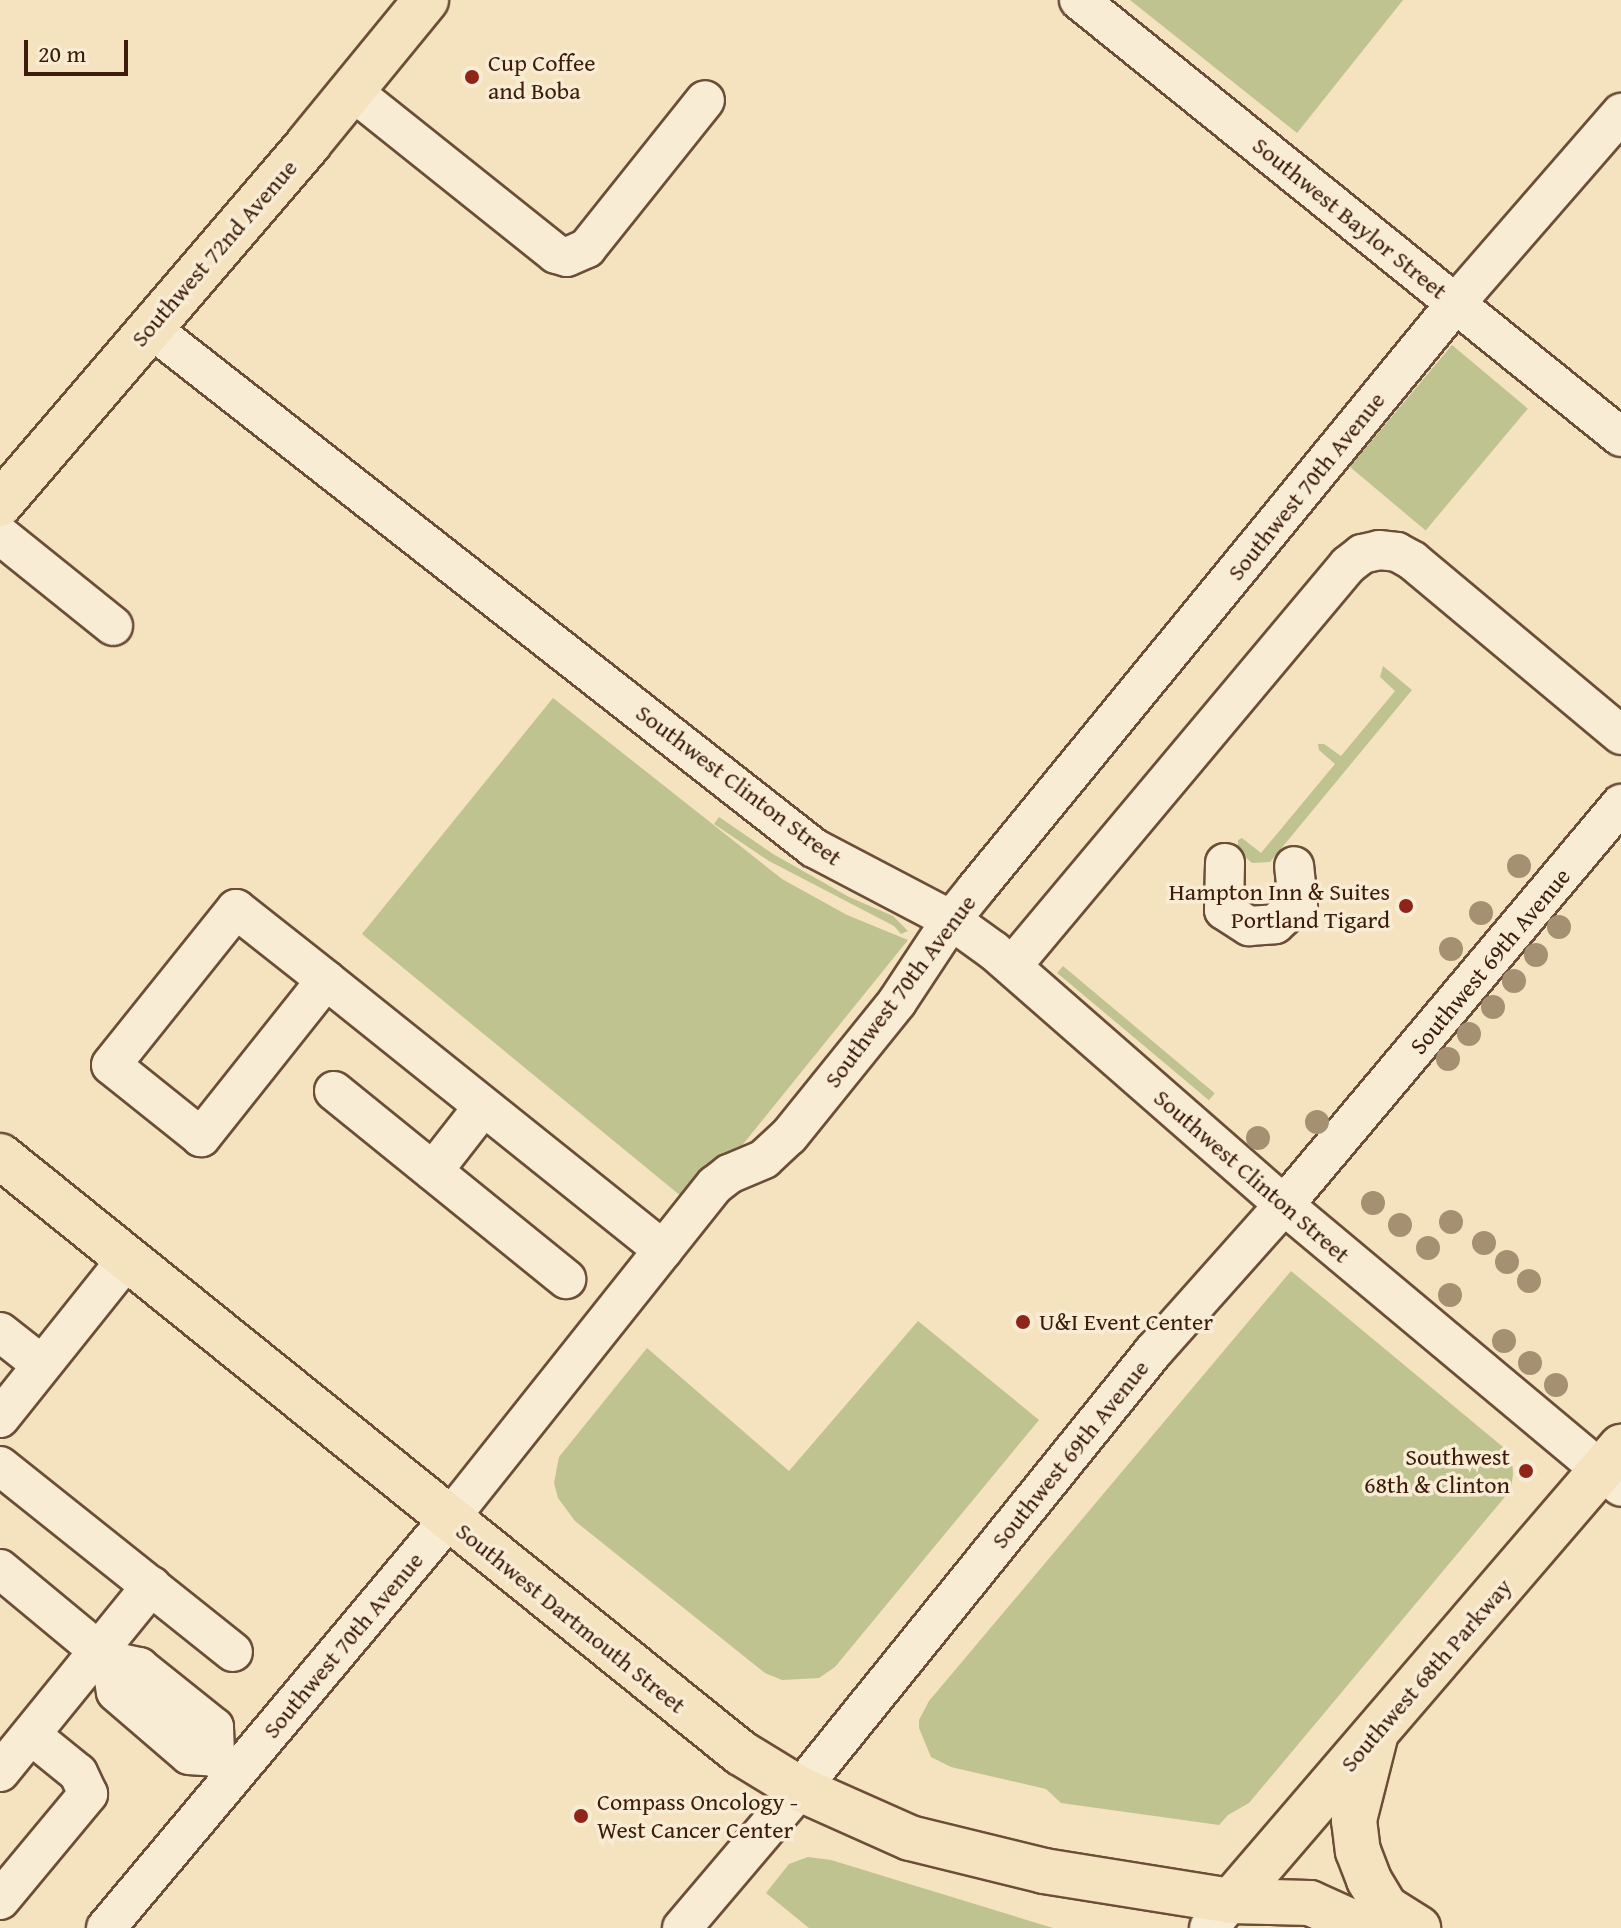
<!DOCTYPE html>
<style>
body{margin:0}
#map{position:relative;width:1621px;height:1928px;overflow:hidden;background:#f5e2be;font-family:"Gentium Book Plus",serif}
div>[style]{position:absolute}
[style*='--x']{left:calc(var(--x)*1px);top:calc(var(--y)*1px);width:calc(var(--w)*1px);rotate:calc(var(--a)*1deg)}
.green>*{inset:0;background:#bec390;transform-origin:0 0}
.roads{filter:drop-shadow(2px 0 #6c4e38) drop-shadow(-2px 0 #6c4e38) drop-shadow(0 2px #6c4e38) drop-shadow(0 -2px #6c4e38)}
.minor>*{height:38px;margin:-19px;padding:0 19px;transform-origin:19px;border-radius:19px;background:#f8ecd5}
.major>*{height:44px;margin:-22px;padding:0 22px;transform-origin:22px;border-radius:22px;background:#f5e2be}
.highway>*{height:44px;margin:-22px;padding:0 22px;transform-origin:22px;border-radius:22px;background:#f5e2be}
.trees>*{width:24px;height:24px;margin:-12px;border-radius:50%;background:#a59172}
.dots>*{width:22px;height:22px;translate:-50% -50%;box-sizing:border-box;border:4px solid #f8ecd5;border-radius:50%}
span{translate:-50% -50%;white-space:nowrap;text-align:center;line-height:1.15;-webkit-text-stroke:7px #f8ecd5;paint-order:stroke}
.poi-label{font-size:24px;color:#3e1c0b}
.left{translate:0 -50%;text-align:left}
.right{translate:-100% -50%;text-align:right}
.street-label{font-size:24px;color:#3e1c0b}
.scale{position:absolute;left:24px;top:40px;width:104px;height:36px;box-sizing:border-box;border:4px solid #3e1c0b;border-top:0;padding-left:10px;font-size:24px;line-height:28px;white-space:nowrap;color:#3e1c0b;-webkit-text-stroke:6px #f8ecd5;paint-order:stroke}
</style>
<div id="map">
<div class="green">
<i style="clip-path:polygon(1130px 0,1403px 0,1297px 133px)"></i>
<i style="left:1452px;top:345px;width:99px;height:159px;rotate:40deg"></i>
<i style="clip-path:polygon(1383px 666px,1412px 690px,1270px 862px,1252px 863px,1238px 850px,1238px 840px,1242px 838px,1261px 853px,1335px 764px,1319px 750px,1318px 744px,1324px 744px,1341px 756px,1395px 691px,1380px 677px)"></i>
<i style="clip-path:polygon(553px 698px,782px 879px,847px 915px,908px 940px,693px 1206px,362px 934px)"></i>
<i style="clip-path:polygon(719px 817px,773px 854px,849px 897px,893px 916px,908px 931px,901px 934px,894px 926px,769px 861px,714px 824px)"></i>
<i style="left:1063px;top:966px;width:198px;height:9px;rotate:40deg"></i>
<i style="clip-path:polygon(1291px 1271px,1503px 1447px,1512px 1460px,1513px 1474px,1511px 1488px,1504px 1498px,1249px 1803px,1228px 1815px,1219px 1825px,1061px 1803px,1046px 1789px,951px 1767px,931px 1757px,919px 1728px,919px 1720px,929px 1701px)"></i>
<i style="clip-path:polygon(918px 1321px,1039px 1420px,835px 1667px,819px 1678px,782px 1680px,765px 1673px,575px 1521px,558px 1498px,554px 1483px,559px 1457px,647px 1348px,789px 1471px)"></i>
<i style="clip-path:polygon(808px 1857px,831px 1860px,1053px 1928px,809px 1928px,766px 1893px,789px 1864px)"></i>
</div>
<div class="roads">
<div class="minor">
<i style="--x:1079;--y:0;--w:696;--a:38.88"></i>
<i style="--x:352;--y:91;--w:261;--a:38.6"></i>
<i style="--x:556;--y:254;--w:11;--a:15"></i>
<i style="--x:567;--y:257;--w:22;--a:-24"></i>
<i style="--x:587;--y:248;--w:189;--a:-51.4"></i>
<i style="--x:149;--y:327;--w:845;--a:38.08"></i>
<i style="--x:814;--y:848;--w:155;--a:27.7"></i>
<i style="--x:951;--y:920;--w:53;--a:35.8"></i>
<i style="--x:994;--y:951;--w:386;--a:41.2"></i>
<i style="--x:1284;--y:1205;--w:439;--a:39.9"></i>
<i style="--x:0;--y:535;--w:145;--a:38.8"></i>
<i style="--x:1225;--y:863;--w:47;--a:91.2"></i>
<i style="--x:1224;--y:910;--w:30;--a:33"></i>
<i style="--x:1249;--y:926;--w:26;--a:-4"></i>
<i style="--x:1275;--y:924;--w:31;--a:-42"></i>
<i style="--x:1298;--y:903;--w:37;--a:-96"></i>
<i style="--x:1012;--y:966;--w:523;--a:-50.04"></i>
<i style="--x:1348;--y:565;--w:18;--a:-38"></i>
<i style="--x:1362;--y:554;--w:17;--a:-13"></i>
<i style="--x:1379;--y:550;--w:18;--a:6"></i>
<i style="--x:1397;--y:552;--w:18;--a:29"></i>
<i style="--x:1413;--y:561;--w:271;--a:39.9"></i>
<i style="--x:326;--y:980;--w:201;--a:128.5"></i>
<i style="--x:201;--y:1137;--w:115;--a:-141.3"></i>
<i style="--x:111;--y:1065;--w:200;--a:-51.3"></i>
<i style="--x:236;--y:909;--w:115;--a:38.3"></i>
<i style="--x:326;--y:980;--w:432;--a:38.7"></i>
<i style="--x:334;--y:1091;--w:299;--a:39"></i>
<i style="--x:433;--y:1171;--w:81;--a:-52"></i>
<i style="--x:0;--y:1332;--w:53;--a:38.2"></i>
<i style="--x:0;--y:1418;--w:203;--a:-51.4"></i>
<i style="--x:0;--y:1466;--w:298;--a:38.6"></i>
<i style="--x:0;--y:1569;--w:144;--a:39.7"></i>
<i style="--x:111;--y:1661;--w:29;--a:12"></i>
<i style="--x:139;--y:1667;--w:96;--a:38.7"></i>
<i style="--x:214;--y:1727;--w:30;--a:88"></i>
<i style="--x:111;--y:1661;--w:31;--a:81"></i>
<i style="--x:116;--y:1692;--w:96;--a:40.8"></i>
<i style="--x:189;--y:1755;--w:26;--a:4"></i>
<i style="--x:215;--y:1757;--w:23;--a:40"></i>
<i style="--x:0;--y:1772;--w:240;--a:-50.9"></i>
<i style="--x:0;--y:1900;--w:138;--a:-50.3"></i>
<i style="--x:88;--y:1794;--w:23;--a:-115"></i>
<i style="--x:78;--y:1773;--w:60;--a:-141"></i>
<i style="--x:106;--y:1928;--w:534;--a:-50.02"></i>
<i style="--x:449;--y:1519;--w:427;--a:-51.5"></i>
<i style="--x:715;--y:1185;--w:18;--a:-38"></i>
<i style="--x:729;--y:1174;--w:38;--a:-23"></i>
<i style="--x:764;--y:1159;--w:34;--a:-43"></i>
<i style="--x:789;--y:1136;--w:172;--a:-51.1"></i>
<i style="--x:897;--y:1002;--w:98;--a:-56.6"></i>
<i style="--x:951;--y:920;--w:40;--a:-51"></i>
<i style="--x:976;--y:889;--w:757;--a:-50.68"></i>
<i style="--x:1456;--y:303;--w:252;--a:-49"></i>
<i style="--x:682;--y:1928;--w:182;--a:-49.7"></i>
<i style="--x:800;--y:1789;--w:562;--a:-51.07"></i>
<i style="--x:1153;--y:1352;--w:197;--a:-48.3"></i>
<i style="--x:1284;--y:1205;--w:524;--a:-49.96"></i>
<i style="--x:1209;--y:1928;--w:35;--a:-51"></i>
</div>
<div class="major">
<i style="--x:0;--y:504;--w:475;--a:-49.4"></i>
<i style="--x:309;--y:143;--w:185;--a:-50.7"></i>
<i style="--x:0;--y:1156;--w:952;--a:38.86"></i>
<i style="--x:741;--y:1753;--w:69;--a:31.4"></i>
<i style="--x:800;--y:1789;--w:120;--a:24"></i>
<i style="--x:910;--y:1838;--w:138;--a:13.8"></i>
<i style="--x:1044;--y:1871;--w:189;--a:9.1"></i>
<i style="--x:1231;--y:1901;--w:599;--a:-49.34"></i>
</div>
<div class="highway">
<i style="--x:1375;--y:1737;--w:86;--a:104.2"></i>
<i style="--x:1354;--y:1820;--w:31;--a:83"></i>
<i style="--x:1358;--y:1851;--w:31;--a:69"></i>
<i style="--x:1369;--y:1880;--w:33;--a:59"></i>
<i style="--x:1386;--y:1908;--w:38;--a:32"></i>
<i style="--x:1231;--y:1901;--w:79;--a:1.5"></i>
<i style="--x:1310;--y:1903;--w:60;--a:24.4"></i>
</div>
</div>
<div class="trees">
<i style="left:1519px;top:866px"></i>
<i style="left:1481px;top:913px"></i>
<i style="left:1559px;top:927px"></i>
<i style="left:1451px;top:949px"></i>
<i style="left:1536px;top:955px"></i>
<i style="left:1514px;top:981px"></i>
<i style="left:1493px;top:1007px"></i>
<i style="left:1469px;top:1034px"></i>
<i style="left:1448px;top:1059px"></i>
<i style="left:1317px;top:1122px"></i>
<i style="left:1258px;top:1138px"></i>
<i style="left:1373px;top:1203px"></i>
<i style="left:1451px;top:1222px"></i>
<i style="left:1400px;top:1225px"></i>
<i style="left:1484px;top:1243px"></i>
<i style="left:1428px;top:1248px"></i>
<i style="left:1507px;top:1262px"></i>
<i style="left:1529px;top:1281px"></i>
<i style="left:1450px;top:1295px"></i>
<i style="left:1504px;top:1341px"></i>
<i style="left:1530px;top:1363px"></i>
<i style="left:1556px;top:1385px"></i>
</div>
<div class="dots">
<i style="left:472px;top:77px;background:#8f2418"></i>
<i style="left:1406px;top:906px;background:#8f2418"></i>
<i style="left:1023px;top:1322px;background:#8f2418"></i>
<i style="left:1526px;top:1471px;background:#8f2418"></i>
<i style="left:581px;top:1816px;background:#8f2418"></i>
</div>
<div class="poi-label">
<span class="left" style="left:488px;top:77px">Cup Coffee<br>and Boba</span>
<span class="right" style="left:1390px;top:906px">Hampton Inn &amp; Suites<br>Portland Tigard</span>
<span class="left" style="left:1039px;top:1322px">U&amp;I Event Center</span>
<span class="right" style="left:1510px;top:1471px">Southwest<br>68th &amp; Clinton</span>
<span class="left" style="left:597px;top:1816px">Compass Oncology -<br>West Cancer Center</span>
</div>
<div class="street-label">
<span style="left:1350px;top:218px;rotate:39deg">Southwest Baylor Street</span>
<span style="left:214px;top:253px;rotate:-49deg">Southwest 72nd Avenue</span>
<span style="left:1306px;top:486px;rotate:-51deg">Southwest 70th Avenue</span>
<span style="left:739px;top:785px;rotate:37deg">Southwest Clinton Street</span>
<span style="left:1490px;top:961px;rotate:-50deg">Southwest 69th Avenue</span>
<span style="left:900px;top:991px;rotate:-53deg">Southwest 70th Avenue</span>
<span style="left:1252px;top:1176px;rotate:41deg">Southwest Clinton Street</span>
<span style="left:1070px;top:1454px;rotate:-51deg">Southwest 69th Avenue</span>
<span style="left:571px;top:1618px;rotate:39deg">Southwest Dartmouth Street</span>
<span style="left:343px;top:1645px;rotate:-50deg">Southwest 70th Avenue</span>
<span style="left:1426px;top:1675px;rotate:-49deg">Southwest 68th Parkway</span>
</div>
<div class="scale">20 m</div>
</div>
